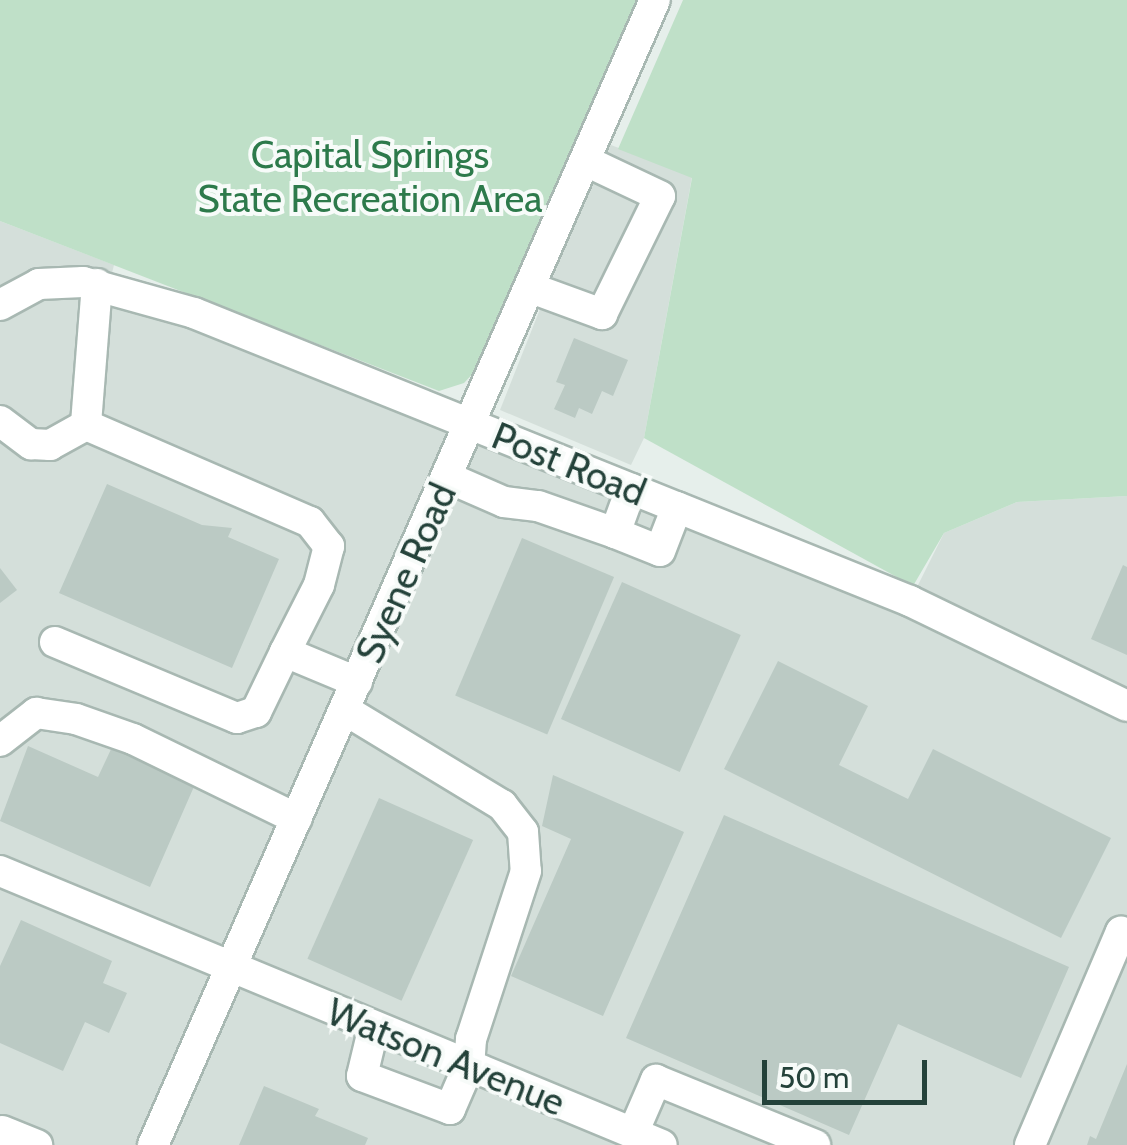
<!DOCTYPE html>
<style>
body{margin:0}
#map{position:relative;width:1127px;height:1145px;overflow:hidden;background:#e6efeb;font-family:Cabin,sans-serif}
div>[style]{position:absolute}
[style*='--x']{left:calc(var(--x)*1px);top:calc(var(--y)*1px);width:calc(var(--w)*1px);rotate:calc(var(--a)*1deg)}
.built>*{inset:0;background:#d4dfda}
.green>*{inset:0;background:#bfe0c8}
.building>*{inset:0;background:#bbcac4;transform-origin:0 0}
.roads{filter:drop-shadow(2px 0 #a8b8b2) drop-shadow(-2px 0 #a8b8b2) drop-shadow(0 2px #a8b8b2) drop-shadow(0 -2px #a8b8b2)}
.minor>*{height:30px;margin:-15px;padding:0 15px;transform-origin:15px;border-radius:15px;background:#fff}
span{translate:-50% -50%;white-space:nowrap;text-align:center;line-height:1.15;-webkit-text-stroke:8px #f7fbf9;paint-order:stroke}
.park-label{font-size:38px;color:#2d7a4b}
.street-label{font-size:38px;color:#24423a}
.scale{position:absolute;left:762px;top:1060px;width:165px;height:45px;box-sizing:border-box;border:5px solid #24423a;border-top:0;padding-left:12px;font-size:30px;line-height:35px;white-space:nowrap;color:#24423a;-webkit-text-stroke:8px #f7fbf9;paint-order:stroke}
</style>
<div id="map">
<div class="built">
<i style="clip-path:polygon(606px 143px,692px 177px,644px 438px,631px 465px,500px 410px)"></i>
<i style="clip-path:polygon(0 221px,114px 265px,109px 285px,910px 601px,944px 533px,1017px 502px,1127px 496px,1127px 1145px,0 1145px)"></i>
</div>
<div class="green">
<i style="clip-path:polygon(0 0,643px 0,480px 366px,464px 383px,439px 391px,0 221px)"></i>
<i style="clip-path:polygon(683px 0,1127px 0,1127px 496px,1017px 502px,944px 533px,913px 586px,644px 438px,692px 178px,618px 149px)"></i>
</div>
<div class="building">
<i style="clip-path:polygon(574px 338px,628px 360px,613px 396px,602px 391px,592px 414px,579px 408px,575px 418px,554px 409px,565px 385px,556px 382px)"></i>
<i style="clip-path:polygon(107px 484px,202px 525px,232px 528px,228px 537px,279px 559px,232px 668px,59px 593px)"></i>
<i style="left:522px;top:538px;width:100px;height:171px;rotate:23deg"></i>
<i style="clip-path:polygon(1123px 565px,1127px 567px,1127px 655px,1091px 639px)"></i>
<i style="clip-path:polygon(0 568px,17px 590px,0 603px)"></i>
<i style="left:622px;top:582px;width:130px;height:150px;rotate:24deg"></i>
<i style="clip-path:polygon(778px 661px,868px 706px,839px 765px,908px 799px,933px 749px,1111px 838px,1061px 938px,724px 769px)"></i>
<i style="clip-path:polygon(113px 745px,196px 782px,150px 887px,0 821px,28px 746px,98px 777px)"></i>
<i style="clip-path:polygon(553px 775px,684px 832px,603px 1016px,511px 976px,571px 839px,542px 826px)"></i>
<i style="left:379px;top:798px;width:103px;height:176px;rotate:24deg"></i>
<i style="clip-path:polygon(724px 815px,1069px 967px,1021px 1078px,898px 1024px,849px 1135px,626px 1038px)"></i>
<i style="clip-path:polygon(21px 920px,112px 961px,103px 983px,127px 993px,109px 1033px,85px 1022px,63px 1071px,0 1043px,0 966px)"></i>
<i style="clip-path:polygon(1127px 1064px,1127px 1145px,1087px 1145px,1090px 1136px,1096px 1139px)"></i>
<i style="clip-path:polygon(264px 1086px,319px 1109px,315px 1116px,368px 1138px,365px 1145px,239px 1145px)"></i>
</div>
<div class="roads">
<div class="minor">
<i style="--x:97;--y:284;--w:141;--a:94.5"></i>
<i style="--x:86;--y:425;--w:244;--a:23.4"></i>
<i style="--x:310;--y:522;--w:31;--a:52"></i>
<i style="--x:329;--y:546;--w:40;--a:104.4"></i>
<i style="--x:319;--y:585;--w:75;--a:116.9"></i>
<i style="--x:285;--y:652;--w:78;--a:22.6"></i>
<i style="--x:531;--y:288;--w:76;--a:20.1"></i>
<i style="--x:602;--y:314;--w:131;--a:-63.8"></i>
<i style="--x:660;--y:196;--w:82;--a:-154.7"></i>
<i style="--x:0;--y:305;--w:44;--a:-28.3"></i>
<i style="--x:39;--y:284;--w:44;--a:-2.6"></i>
<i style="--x:83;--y:282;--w:115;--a:15.6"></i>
<i style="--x:194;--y:313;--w:772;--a:21.91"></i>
<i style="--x:910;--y:601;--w:241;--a:25.8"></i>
<i style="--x:0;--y:421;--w:39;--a:37"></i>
<i style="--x:31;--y:444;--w:19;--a:3"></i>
<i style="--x:50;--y:445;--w:41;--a:-29.1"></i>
<i style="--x:449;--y:478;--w:60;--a:23.6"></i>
<i style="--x:504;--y:502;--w:34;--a:7"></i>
<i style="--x:538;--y:506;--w:82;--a:19.3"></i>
<i style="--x:615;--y:533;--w:47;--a:-70"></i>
<i style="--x:615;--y:533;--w:48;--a:21.8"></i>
<i style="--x:660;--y:551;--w:47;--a:-68.9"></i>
<i style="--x:55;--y:642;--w:197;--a:22.7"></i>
<i style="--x:237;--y:718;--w:20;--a:-18"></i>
<i style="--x:256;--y:712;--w:67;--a:-64.2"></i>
<i style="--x:345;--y:710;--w:184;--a:31.2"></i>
<i style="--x:502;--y:805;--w:34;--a:52"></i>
<i style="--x:523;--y:832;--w:39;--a:86"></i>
<i style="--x:526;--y:871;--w:177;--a:108.1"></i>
<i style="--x:471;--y:1039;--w:26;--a:94"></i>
<i style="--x:469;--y:1065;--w:48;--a:113.4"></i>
<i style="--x:450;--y:1109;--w:94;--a:-159.4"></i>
<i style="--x:362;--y:1076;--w:51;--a:-76.5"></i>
<i style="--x:0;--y:741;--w:46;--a:-37.9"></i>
<i style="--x:36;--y:713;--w:40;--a:8.5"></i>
<i style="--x:76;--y:719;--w:60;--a:19.3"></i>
<i style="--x:133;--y:739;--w:182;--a:26"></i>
<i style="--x:0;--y:871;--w:716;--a:22.48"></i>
<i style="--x:2;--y:1131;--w:38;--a:22"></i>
<i style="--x:633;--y:1133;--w:58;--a:-66.5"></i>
<i style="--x:656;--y:1080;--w:172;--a:22.2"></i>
<i style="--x:153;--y:1145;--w:1250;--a:-66.33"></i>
<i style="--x:1030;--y:1145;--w:232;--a:-66.9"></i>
<i style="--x:1121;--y:932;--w:6;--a:18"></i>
</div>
</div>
<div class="park-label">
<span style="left:370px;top:177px">Capital Springs<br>State Recreation Area</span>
</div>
<div class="street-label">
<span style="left:569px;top:464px;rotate:22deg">Post Road</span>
<span style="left:406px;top:573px;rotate:-66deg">Syene Road</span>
<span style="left:446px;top:1057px;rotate:22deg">Watson Avenue</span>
</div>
<div class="scale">50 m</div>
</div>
